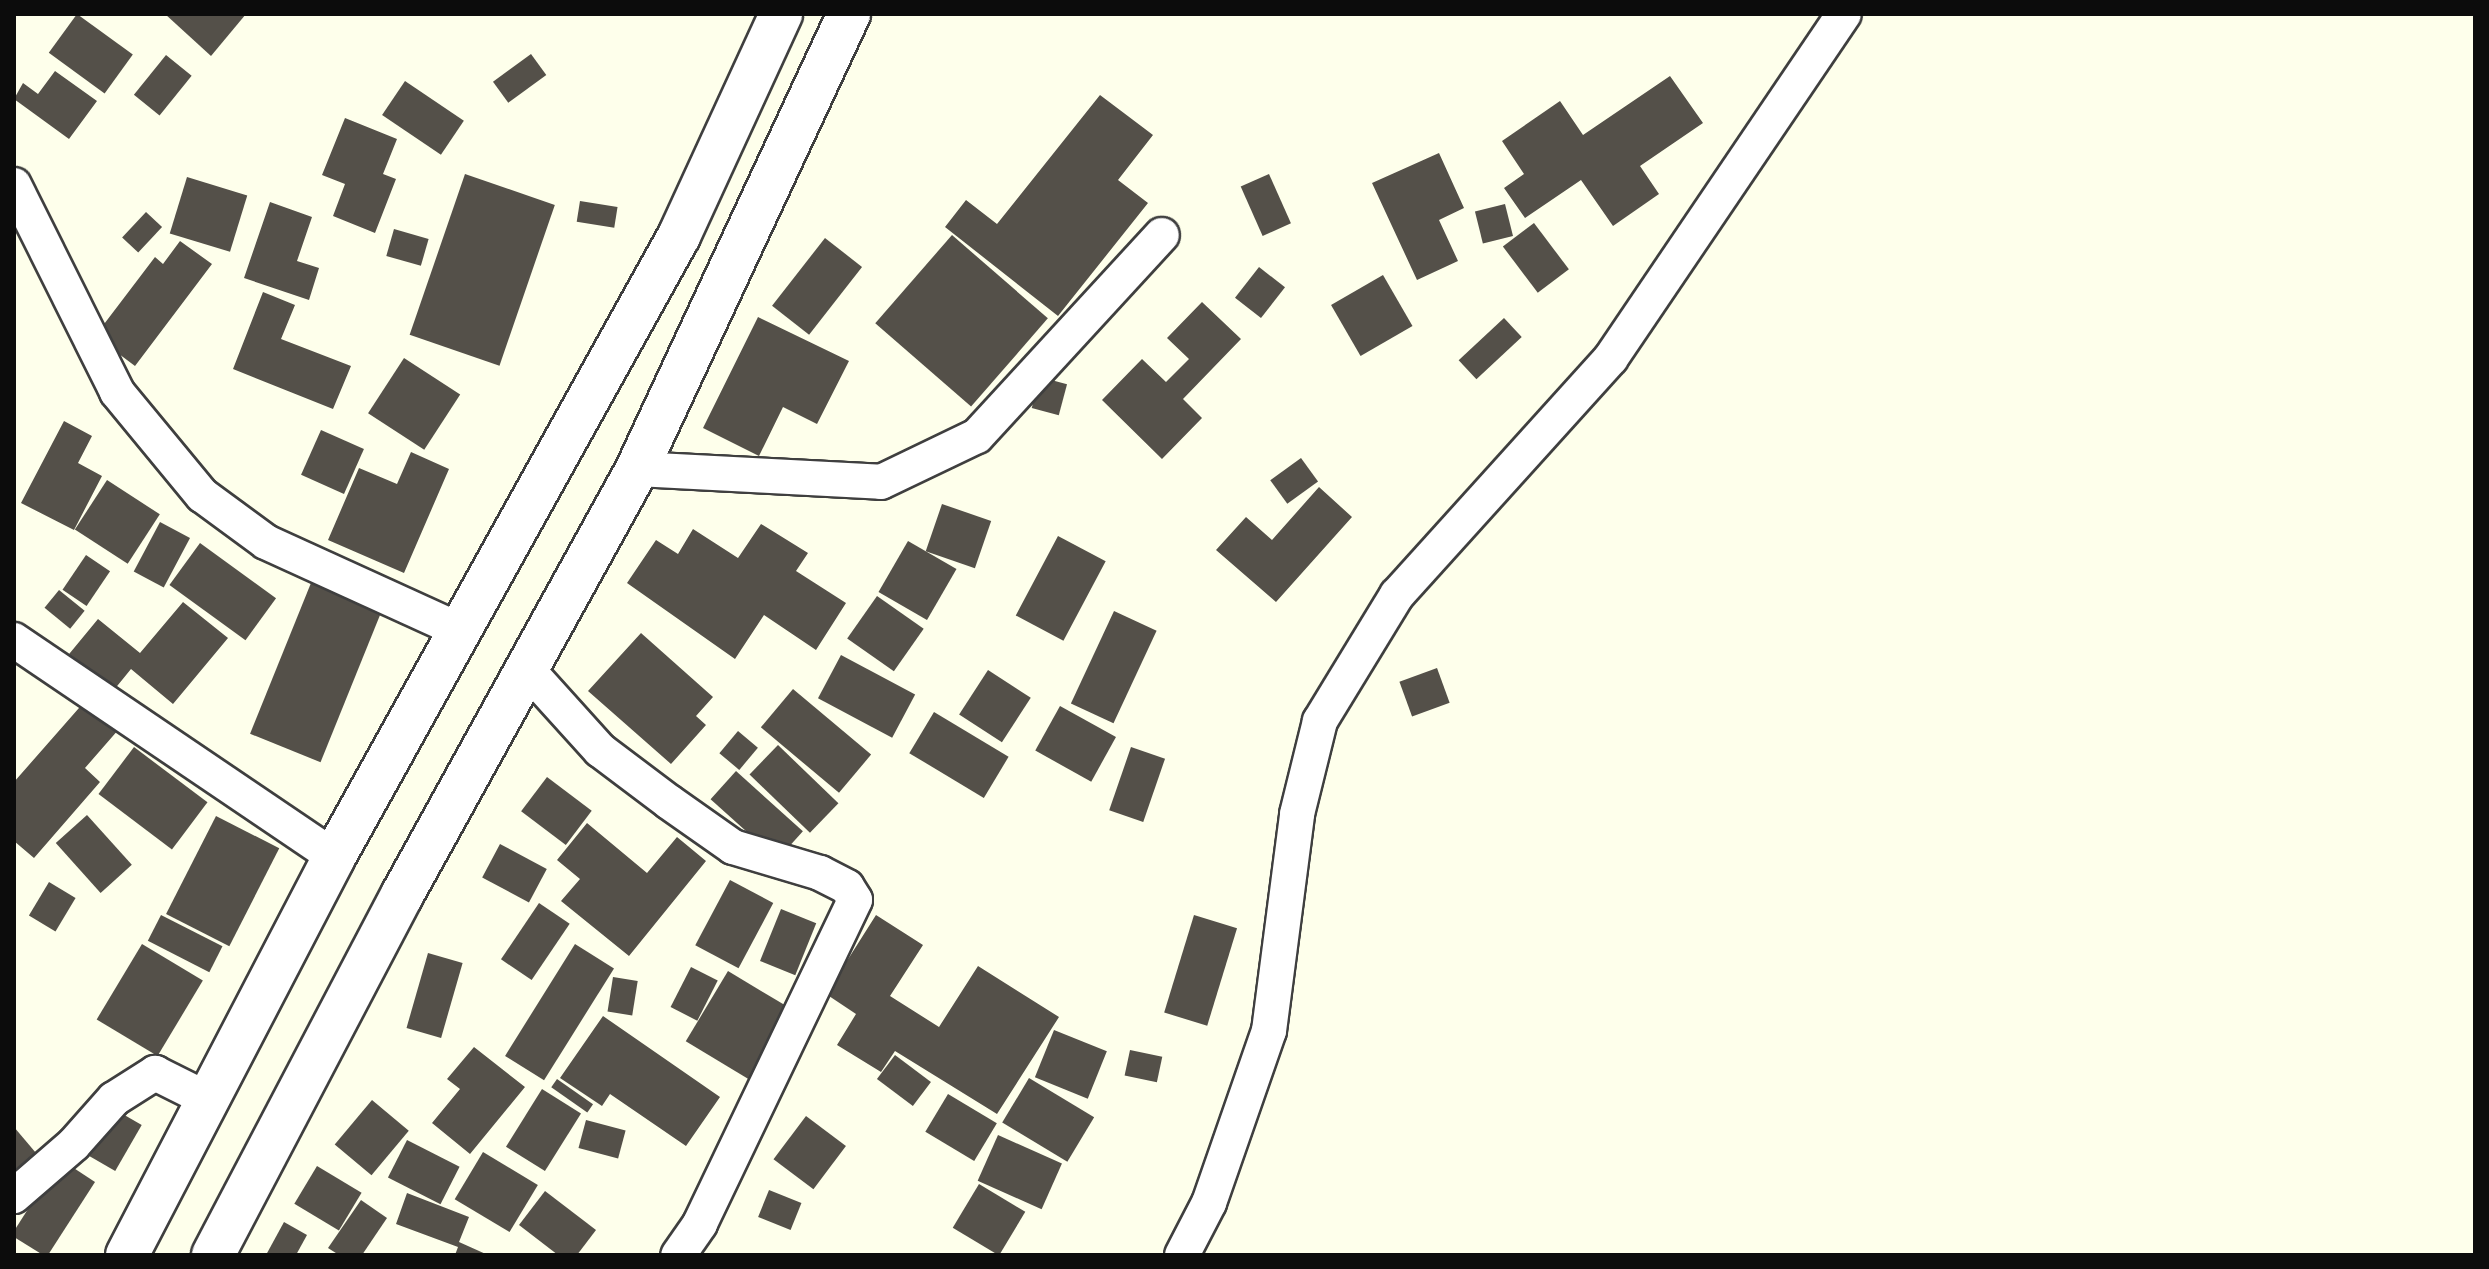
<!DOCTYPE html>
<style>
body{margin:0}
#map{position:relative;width:2489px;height:1269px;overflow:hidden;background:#feffeb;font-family:Bitter,serif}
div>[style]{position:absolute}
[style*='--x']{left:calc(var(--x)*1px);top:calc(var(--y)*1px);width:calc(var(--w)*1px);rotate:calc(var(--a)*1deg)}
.building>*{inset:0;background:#545049;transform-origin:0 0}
.roads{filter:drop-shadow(2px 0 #3f3f3f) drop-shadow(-2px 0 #3f3f3f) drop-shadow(0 2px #3f3f3f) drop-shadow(0 -2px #3f3f3f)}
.minor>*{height:34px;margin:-17px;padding:0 17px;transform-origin:17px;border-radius:17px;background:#fff}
.tertiary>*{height:42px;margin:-21px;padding:0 21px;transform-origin:21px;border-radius:21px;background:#fff}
span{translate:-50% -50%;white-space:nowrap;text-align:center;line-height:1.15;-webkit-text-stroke:8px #fff;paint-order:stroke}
.frame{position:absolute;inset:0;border:16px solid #0c0c0c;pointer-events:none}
</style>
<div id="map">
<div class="building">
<i style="left:77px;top:14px;width:69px;height:48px;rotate:36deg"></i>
<i style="clip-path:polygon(165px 14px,246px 14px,211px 56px)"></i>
<i style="left:531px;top:54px;width:26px;height:47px;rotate:54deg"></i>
<i style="left:166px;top:55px;width:33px;height:51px;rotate:39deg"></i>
<i style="clip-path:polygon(55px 71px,97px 101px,69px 139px,14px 99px,23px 83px,38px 94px)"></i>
<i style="clip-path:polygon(1670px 76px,1703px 123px,1640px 166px,1659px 194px,1613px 226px,1581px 180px,1525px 218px,1504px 188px,1524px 174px,1502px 141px,1560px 101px,1583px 135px)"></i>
<i style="left:405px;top:81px;width:71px;height:41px;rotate:34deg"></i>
<i style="clip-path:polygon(1100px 95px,1153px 135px,1118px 180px,1148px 203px,1058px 316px,945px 227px,966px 200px,997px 224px)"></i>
<i style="clip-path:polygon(345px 118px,397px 139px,383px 174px,396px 179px,375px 233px,333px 216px,345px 184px,322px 175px)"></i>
<i style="clip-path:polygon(1439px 153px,1464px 208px,1439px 220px,1458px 261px,1417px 280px,1372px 183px)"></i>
<i style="left:465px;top:174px;width:95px;height:170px;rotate:19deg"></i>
<i style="left:1269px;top:174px;width:54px;height:31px;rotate:66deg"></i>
<i style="left:187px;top:177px;width:63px;height:59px;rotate:17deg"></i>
<i style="left:580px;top:201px;width:38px;height:21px;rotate:9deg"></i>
<i style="clip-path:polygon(270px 202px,312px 217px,297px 261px,319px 268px,309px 300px,244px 278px)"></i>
<i style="left:1505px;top:204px;width:33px;height:31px;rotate:76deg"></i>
<i style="left:146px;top:212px;width:22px;height:35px;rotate:43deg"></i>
<i style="left:1534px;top:223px;width:58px;height:39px;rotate:53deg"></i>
<i style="left:394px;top:229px;width:36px;height:28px;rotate:16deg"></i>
<i style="left:952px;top:235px;width:127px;height:117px;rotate:41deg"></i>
<i style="left:825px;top:238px;width:47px;height:86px;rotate:38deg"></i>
<i style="clip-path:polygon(180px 241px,212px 264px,135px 366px,95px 336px,155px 257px,163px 264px)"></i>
<i style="left:1259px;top:267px;width:33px;height:39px;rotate:38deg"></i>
<i style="left:1383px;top:275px;width:59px;height:60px;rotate:60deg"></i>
<i style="clip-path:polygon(263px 292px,295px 305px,281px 339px,351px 366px,333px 409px,233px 369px)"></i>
<i style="clip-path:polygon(1202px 302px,1241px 339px,1183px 399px,1202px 418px,1162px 459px,1102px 400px,1142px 359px,1166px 382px,1189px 359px,1167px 338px)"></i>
<i style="clip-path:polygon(758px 317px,849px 361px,817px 424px,783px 407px,759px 456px,703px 428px)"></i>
<i style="left:1504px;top:318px;width:26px;height:62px;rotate:47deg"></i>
<i style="left:404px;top:358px;width:67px;height:66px;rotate:33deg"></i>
<i style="left:1040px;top:377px;width:28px;height:32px;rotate:15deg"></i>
<i style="clip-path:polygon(64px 421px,92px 436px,78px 463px,102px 476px,74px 530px,21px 503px)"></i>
<i style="left:321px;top:430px;width:47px;height:49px;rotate:24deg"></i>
<i style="clip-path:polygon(411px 452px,449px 469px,404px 573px,328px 540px,359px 468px,397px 484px)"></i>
<i style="left:1301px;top:458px;width:29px;height:38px;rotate:54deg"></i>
<i style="left:107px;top:480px;width:63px;height:59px;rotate:33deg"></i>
<i style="clip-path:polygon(1319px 487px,1352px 517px,1276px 602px,1216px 550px,1246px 517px,1272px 540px)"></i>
<i style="left:942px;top:504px;width:52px;height:50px;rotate:19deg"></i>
<i style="left:160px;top:522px;width:34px;height:56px;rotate:28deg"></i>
<i style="clip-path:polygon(761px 524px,808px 553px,796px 571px,846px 603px,816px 650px,764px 615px,735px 659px,627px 583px,656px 540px,678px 554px,693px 529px,738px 558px)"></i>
<i style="left:1058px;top:536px;width:54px;height:90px;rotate:28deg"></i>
<i style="left:908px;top:541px;width:56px;height:59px;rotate:30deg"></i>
<i style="left:200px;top:543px;width:94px;height:52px;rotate:36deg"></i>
<i style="left:86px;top:555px;width:29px;height:42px;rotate:34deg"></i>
<i style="left:313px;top:578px;width:76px;height:168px;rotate:22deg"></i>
<i style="left:59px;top:590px;width:33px;height:23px;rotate:39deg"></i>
<i style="left:877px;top:596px;width:57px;height:52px;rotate:35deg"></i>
<i style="clip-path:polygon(183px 602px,228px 638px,173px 704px,131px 669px,109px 696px,65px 659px,98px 619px,140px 653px)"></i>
<i style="left:1114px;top:611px;width:47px;height:102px;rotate:25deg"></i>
<i style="clip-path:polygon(641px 633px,713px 697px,696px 716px,706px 725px,671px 764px,588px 691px)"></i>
<i style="left:841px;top:655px;width:84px;height:49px;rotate:28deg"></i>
<i style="left:1437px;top:668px;width:37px;height:40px;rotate:70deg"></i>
<i style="left:988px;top:670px;width:51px;height:53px;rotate:33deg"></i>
<i style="left:793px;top:689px;width:102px;height:50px;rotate:40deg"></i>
<i style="clip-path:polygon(86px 700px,119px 729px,85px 768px,100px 782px,34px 858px,14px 841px,14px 782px)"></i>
<i style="left:1060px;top:706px;width:64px;height:51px;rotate:29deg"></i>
<i style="left:934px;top:712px;width:87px;height:48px;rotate:31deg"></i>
<i style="left:738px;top:731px;width:26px;height:29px;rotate:40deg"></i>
<i style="left:778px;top:745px;width:84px;height:41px;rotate:44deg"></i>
<i style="left:134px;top:747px;width:92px;height:59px;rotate:37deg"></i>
<i style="left:1131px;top:747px;width:36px;height:67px;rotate:19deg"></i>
<i style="left:736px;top:771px;width:90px;height:38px;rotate:42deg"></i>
<i style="left:547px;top:777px;width:56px;height:43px;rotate:37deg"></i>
<i style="left:87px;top:815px;width:67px;height:42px;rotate:48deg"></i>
<i style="left:216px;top:816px;width:71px;height:110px;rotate:27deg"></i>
<i style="clip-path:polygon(587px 823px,647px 873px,677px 837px,706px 861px,629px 956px,561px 901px,580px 879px,557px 860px)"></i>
<i style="left:500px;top:844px;width:53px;height:38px;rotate:28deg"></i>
<i style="left:730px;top:880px;width:49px;height:74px;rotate:28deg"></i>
<i style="left:49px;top:882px;width:31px;height:39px;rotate:31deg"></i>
<i style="left:539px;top:903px;width:37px;height:68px;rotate:34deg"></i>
<i style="left:781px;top:909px;width:38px;height:56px;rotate:22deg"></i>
<i style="left:161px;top:915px;width:69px;height:29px;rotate:27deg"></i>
<i style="clip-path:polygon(876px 915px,923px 945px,890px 996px,939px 1027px,978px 966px,1059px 1017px,997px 1114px,895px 1051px,881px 1072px,837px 1045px,856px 1014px,826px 994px)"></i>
<i style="left:1194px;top:915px;width:45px;height:102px;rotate:17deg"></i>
<i style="left:142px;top:944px;width:71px;height:88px;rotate:31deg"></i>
<i style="left:575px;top:944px;width:46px;height:132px;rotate:32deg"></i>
<i style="left:428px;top:953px;width:36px;height:78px;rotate:16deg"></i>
<i style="left:691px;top:967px;width:30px;height:45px;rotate:27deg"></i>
<i style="left:728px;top:971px;width:74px;height:82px;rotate:31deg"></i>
<i style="left:613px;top:977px;width:25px;height:35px;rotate:9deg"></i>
<i style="clip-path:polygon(603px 1016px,720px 1097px,686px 1146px,610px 1094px,602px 1106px,560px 1078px)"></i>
<i style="left:1054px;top:1030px;width:57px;height:51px;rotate:22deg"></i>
<i style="clip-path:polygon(474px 1047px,525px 1087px,470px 1154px,432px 1123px,460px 1089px,447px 1079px)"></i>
<i style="left:1130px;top:1050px;width:33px;height:26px;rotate:12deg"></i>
<i style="left:895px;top:1055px;width:45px;height:30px;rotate:37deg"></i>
<i style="left:1029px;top:1078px;width:76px;height:52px;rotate:31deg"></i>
<i style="left:557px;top:1079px;width:44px;height:10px;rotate:35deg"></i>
<i style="left:542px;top:1089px;width:46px;height:68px;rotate:32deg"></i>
<i style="left:948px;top:1094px;width:57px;height:44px;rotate:31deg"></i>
<i style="left:372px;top:1100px;width:48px;height:58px;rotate:40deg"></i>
<i style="left:114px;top:1109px;width:32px;height:53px;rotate:30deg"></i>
<i style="left:806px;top:1116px;width:50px;height:54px;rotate:37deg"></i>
<i style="left:586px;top:1120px;width:41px;height:29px;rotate:15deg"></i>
<i style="clip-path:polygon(14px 1127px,36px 1153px,14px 1171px)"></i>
<i style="left:998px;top:1135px;width:70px;height:50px;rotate:24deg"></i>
<i style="left:407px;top:1140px;width:59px;height:42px;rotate:27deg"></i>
<i style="left:483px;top:1152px;width:64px;height:55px;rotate:31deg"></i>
<i style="clip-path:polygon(60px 1159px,95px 1182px,48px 1255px,43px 1255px,14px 1237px,14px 1231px)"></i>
<i style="left:317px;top:1166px;width:52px;height:44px;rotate:31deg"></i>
<i style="left:979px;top:1184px;width:54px;height:51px;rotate:31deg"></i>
<i style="left:769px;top:1190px;width:35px;height:29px;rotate:22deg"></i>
<i style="clip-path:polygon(545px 1191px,596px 1230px,577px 1255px,558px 1255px,519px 1225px)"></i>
<i style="clip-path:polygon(407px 1193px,469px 1217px,459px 1242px,488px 1255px,455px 1255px,458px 1247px,396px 1224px)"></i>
<i style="clip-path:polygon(361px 1200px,387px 1218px,362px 1255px,339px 1255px,328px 1248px)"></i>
<i style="clip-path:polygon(284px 1222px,307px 1235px,296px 1255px,266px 1255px)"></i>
</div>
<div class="roads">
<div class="minor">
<i style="--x:14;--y:185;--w:231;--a:63.5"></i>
<i style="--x:117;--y:392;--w:134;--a:50.5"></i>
<i style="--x:202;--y:495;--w:79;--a:36.3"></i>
<i style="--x:266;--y:542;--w:212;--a:24.5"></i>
<i style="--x:637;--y:469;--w:244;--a:3"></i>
<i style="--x:881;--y:482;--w:106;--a:-25.6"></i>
<i style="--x:977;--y:436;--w:273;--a:-47.4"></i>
<i style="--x:14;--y:640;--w:387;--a:34.1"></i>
<i style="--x:525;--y:667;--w:112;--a:47.9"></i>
<i style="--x:600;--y:750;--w:86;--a:37"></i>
<i style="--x:669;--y:802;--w:78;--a:35.1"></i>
<i style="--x:733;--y:847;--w:91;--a:16.6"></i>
<i style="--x:820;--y:873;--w:30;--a:27"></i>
<i style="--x:847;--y:887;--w:15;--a:58"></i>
<i style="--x:855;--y:900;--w:359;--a:115.6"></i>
<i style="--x:700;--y:1224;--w:38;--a:125"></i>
<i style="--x:14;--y:1196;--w:79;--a:-40.9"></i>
<i style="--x:74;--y:1144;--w:60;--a:-48.4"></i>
<i style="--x:114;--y:1099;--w:49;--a:-32.4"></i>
<i style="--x:155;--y:1073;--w:56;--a:26.6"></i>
<i style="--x:1182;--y:1255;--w:59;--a:-62.6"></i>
<i style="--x:1209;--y:1203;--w:182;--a:-70.8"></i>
<i style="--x:1269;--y:1031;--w:219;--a:-82.6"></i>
<i style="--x:1297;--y:814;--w:96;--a:-76.1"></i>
<i style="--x:1320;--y:721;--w:148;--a:-58.6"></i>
<i style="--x:1397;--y:595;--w:319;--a:-47.9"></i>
<i style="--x:1611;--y:358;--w:415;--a:-55.9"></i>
</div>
<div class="tertiary">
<i style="--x:127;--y:1255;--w:449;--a:-62.5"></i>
<i style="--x:334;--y:857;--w:710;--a:-60.95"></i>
<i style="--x:679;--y:236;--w:244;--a:-65.3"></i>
<i style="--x:213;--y:1255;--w:407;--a:-62.3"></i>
<i style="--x:402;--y:895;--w:487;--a:-61.1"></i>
<i style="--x:637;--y:469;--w:502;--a:-65.02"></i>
</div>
</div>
<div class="frame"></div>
</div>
